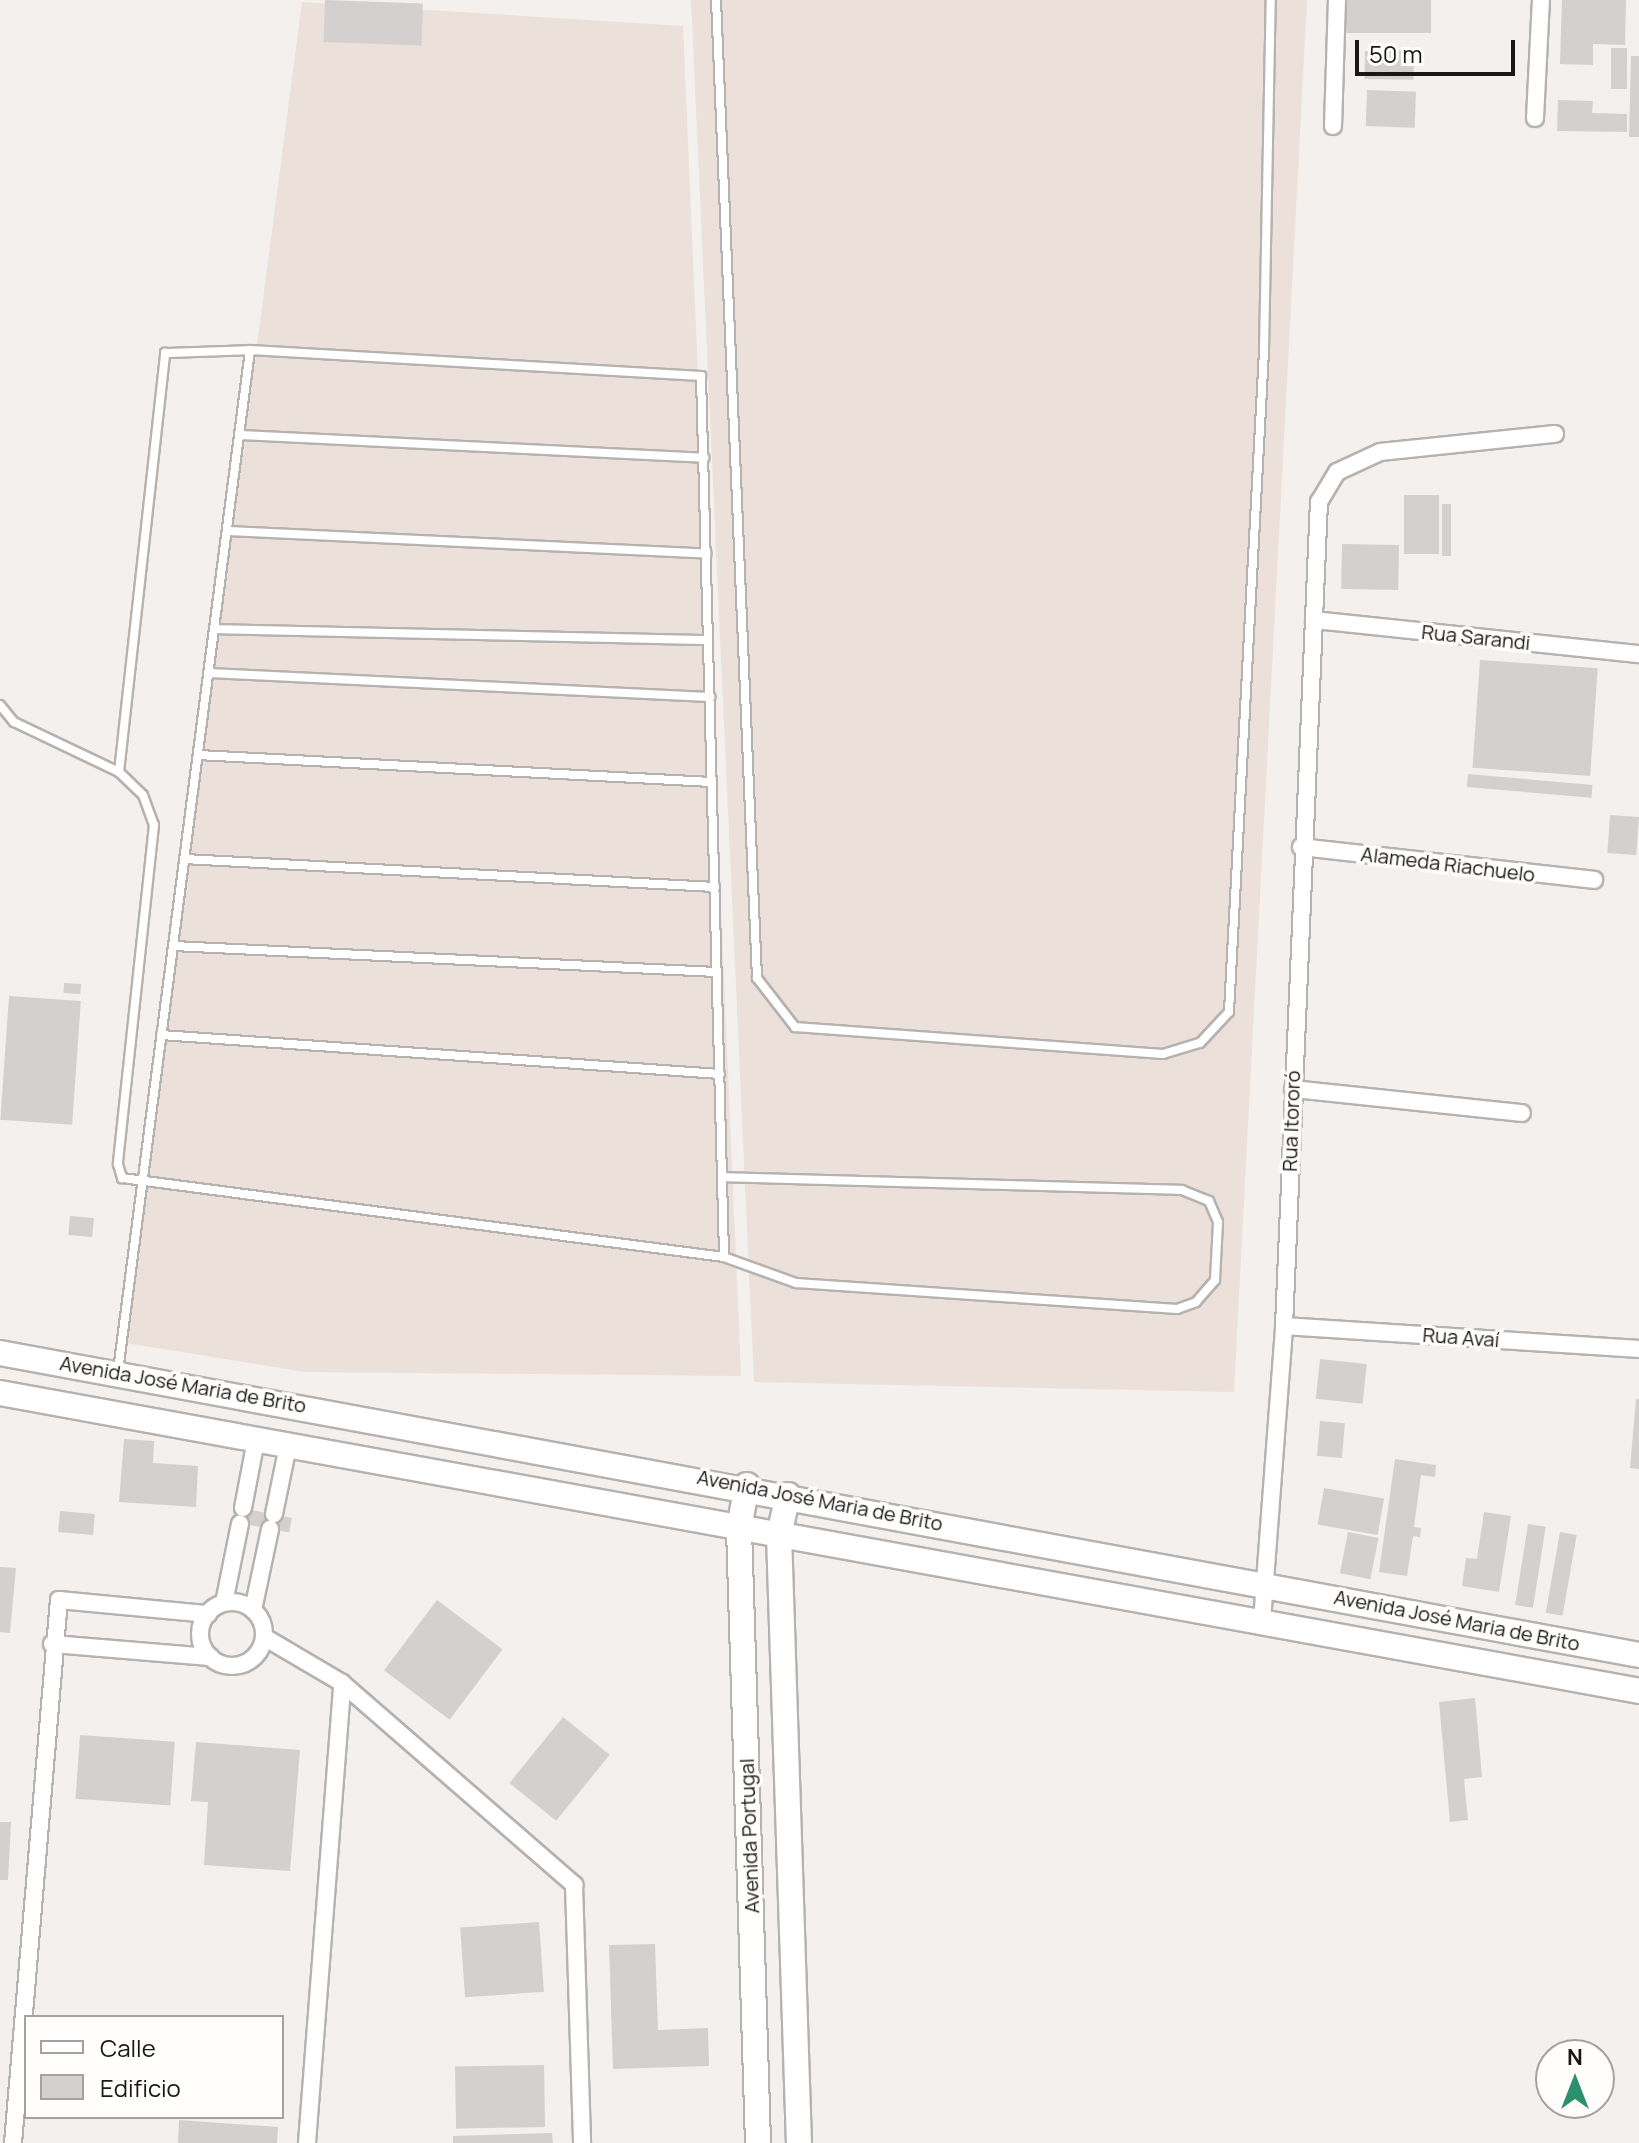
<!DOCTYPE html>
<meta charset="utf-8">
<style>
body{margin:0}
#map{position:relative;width:1639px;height:2143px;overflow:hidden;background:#f3f0ed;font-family:Manrope,sans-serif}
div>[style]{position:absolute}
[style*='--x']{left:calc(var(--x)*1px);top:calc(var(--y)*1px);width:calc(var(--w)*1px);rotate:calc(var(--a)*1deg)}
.built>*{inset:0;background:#ebe1da}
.building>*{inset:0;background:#d4d0cf;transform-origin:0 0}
.roads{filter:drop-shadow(2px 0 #b5b2b0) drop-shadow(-2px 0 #b5b2b0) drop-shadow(0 2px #b5b2b0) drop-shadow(0 -2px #b5b2b0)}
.service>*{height:8px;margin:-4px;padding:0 4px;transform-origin:4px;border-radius:4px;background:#fff}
.minor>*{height:16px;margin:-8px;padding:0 8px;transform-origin:8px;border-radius:8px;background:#fff}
.minor>.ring{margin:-8px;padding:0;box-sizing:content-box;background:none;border:16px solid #fff;border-radius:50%}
.secondary>*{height:24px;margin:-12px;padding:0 12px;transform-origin:12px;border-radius:12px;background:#fff}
span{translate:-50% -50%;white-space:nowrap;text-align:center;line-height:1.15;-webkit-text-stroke:7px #fffefd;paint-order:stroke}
.street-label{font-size:20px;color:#191817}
.legend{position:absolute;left:24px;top:2015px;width:260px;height:104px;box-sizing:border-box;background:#fffefd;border:2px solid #a3a2a1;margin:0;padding:10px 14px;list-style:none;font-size:24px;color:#191817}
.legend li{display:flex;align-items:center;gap:16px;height:40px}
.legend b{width:40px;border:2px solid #a3a2a1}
.north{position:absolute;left:1535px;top:2039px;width:80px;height:80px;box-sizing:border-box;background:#fffefd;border:2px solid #a3a2a1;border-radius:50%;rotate:0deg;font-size:22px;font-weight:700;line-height:32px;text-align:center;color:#191817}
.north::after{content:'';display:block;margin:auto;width:28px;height:36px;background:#2b916d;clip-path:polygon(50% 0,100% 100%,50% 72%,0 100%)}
.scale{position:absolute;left:1355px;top:40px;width:160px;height:36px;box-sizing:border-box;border:4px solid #191817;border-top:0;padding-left:10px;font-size:24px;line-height:28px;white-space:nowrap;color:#191817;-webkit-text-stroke:6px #fffefd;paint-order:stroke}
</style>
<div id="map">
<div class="built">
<i style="clip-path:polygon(691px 0,1307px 0,1234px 1392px,754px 1382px)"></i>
<i style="clip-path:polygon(302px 2px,683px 26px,741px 1376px,305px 1372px,126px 1343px)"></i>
</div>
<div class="building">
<i style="left:325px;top:0;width:98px;height:42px;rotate:2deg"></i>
<i style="left:1344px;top:0;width:87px;height:33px"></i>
<i style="clip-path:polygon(1562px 0,1626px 0,1625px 45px,1593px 44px,1593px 65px,1560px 64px)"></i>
<i style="left:1611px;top:48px;width:16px;height:41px"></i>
<i style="left:1365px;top:50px;width:49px;height:29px;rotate:1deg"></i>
<i style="clip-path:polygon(1631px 56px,1639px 56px,1639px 137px,1629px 137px)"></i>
<i style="left:1367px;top:90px;width:49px;height:36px;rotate:2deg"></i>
<i style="clip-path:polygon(1558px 100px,1593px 101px,1592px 113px,1627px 114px,1627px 132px,1557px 131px)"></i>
<i style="left:1404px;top:495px;width:35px;height:59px"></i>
<i style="left:1442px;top:504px;width:9px;height:52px"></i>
<i style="left:1342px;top:544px;width:57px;height:45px;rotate:1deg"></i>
<i style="left:1480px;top:660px;width:118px;height:108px;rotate:4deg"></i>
<i style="left:1468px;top:774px;width:125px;height:13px;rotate:5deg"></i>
<i style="left:1610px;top:815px;width:29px;height:38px;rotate:4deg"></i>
<i style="left:64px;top:983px;width:17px;height:10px;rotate:3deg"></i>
<i style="left:9px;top:996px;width:72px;height:124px;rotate:4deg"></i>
<i style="left:70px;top:1216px;width:24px;height:19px;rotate:5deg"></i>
<i style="left:1320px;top:1359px;width:47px;height:40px;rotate:6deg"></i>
<i style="clip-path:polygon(1636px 1399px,1639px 1399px,1639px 1469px,1630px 1468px)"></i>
<i style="left:1320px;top:1421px;width:25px;height:35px;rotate:5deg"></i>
<i style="clip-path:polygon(124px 1439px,154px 1441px,153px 1463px,198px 1466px,196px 1507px,119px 1502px)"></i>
<i style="clip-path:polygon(1395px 1459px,1436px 1465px,1435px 1477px,1421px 1475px,1414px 1527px,1421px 1528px,1420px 1537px,1413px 1536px,1407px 1576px,1379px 1572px)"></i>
<i style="left:1324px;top:1488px;width:61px;height:37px;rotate:10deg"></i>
<i style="left:236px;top:1507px;width:57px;height:15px;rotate:11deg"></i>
<i style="left:60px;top:1511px;width:35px;height:21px;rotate:5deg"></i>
<i style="clip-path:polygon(1484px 1512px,1511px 1516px,1499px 1592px,1462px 1586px,1466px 1558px,1477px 1559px)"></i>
<i style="left:1528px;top:1524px;width:18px;height:82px;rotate:9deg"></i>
<i style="left:1348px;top:1532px;width:31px;height:42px;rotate:11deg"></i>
<i style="left:1560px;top:1532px;width:17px;height:82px;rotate:10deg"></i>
<i style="clip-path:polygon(0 1567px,16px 1568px,10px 1633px,0 1632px)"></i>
<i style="left:437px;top:1600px;width:82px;height:88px;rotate:37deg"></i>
<i style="clip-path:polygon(1475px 1698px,1482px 1777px,1464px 1779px,1468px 1820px,1450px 1822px,1439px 1702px)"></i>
<i style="left:563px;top:1717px;width:60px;height:85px;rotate:39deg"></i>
<i style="left:80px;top:1735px;width:95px;height:64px;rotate:4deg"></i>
<i style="clip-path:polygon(196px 1742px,300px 1750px,290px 1871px,204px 1865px,208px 1802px,191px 1801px)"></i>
<i style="clip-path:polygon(0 1822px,11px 1822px,8px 1880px,0 1880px)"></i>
<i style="left:539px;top:1922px;width:70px;height:79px;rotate:86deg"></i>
<i style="clip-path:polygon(655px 1944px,658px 2030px,708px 2028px,709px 2066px,613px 2069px,609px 1945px)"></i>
<i style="left:544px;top:2065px;width:62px;height:89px;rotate:89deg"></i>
<i style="clip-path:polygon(179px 2120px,278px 2127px,277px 2143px,178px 2143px)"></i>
<i style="clip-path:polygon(552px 2133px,553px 2143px,453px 2143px,453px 2136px)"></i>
</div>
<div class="roads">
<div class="service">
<i style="--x:716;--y:0;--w:979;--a:87.6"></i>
<i style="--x:757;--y:978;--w:62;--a:52.2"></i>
<i style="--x:795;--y:1027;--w:369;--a:4.2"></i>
<i style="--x:1163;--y:1054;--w:39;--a:-17"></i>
<i style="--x:1200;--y:1043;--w:42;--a:-46.9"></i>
<i style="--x:1229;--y:1012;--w:663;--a:-86.97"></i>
<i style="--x:1264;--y:350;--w:350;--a:-88.9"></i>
<i style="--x:240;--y:435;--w:465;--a:2.8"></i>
<i style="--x:227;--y:531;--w:480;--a:2.7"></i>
<i style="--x:214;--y:629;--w:494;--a:1.3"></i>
<i style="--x:208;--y:673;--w:503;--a:2.74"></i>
<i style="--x:0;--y:705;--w:22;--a:51"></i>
<i style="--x:14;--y:722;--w:116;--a:25.5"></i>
<i style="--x:119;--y:772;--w:33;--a:44"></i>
<i style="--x:143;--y:795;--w:32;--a:70"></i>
<i style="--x:154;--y:825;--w:341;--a:96.1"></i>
<i style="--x:118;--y:1164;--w:15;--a:74"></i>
<i style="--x:122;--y:1178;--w:607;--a:7.48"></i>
<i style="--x:724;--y:1257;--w:77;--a:19.9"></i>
<i style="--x:796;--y:1283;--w:382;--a:3.9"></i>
<i style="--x:1177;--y:1309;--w:20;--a:-20"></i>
<i style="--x:1196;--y:1302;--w:29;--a:-49"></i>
<i style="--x:1215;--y:1280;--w:58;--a:-87"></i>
<i style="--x:1218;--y:1222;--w:23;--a:-113"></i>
<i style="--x:1209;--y:1201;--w:29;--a:-158"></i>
<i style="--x:1182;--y:1190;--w:460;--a:-178.4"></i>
<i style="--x:198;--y:755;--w:515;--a:3.01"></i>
<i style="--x:119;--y:772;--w:422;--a:-83.7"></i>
<i style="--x:165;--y:353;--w:85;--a:-2"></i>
<i style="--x:184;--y:859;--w:532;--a:3.02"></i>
<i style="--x:173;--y:946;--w:545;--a:2.74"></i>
<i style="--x:161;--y:1035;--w:560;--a:3.99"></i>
<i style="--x:118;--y:1371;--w:1029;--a:-82.63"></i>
<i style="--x:250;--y:350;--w:452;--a:3.3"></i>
<i style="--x:701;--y:376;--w:881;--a:88.5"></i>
</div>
<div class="minor">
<i style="--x:1535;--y:118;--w:118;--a:-87.1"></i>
<i style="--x:1333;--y:126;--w:126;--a:-88.2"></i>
<i style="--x:1314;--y:620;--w:327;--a:6"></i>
<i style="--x:1301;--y:847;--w:295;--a:6.4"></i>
<i style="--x:1293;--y:1089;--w:230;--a:6"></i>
<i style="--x:1284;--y:1326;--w:356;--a:3.7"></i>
<i style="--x:243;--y:1508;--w:69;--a:-79.2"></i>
<i style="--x:274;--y:1514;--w:69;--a:-78.4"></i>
<i class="ring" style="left:200px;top:1602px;width:48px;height:48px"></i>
<i style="--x:224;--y:1603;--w:81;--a:-78.6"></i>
<i style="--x:253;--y:1610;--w:83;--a:-78.1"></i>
<i style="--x:1262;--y:1621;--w:296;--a:-85.7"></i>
<i style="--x:1284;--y:1326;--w:825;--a:-87.57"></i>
<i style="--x:1319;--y:502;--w:35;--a:-59"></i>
<i style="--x:1337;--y:472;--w:47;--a:-24.9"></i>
<i style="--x:1380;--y:452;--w:176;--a:-5.9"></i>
<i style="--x:264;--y:1637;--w:91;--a:30.5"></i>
<i style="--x:342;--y:1683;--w:308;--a:41"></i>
<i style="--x:574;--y:1885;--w:258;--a:88.2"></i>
<i style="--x:52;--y:1644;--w:159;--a:4.7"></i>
<i style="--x:13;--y:2143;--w:545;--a:-85.16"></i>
<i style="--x:59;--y:1600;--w:150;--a:5.4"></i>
<i style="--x:307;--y:2143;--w:461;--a:-85.6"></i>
</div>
<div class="secondary">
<i style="--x:0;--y:1353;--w:1667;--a:10.44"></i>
<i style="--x:0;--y:1393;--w:1666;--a:10.3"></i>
<i style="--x:747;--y:1485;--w:44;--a:100.5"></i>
<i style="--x:739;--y:1528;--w:615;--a:88.23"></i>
<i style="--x:788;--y:1495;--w:41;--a:102.7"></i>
<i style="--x:779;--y:1535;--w:608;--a:88.12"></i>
</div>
</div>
<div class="street-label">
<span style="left:1476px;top:637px;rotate:6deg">Rua Sarandi</span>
<span style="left:1448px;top:864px;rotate:7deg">Alameda Riachuelo</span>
<span style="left:1291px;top:1121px;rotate:-88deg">Rua Itororó</span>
<span style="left:1461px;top:1337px;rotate:4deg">Rua Avaí</span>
<span style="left:183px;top:1384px;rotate:10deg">Avenida José Maria de Brito</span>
<span style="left:820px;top:1500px;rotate:11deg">Avenida José Maria de Brito</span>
<span style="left:1457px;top:1620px;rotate:11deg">Avenida José Maria de Brito</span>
<span style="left:749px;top:1836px;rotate:-92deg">Avenida Portugal</span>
</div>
<ul class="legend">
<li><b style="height:10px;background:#fff"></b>Calle</li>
<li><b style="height:22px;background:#d4d0cf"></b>Edificio</li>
</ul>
<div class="north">N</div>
<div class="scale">50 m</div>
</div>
